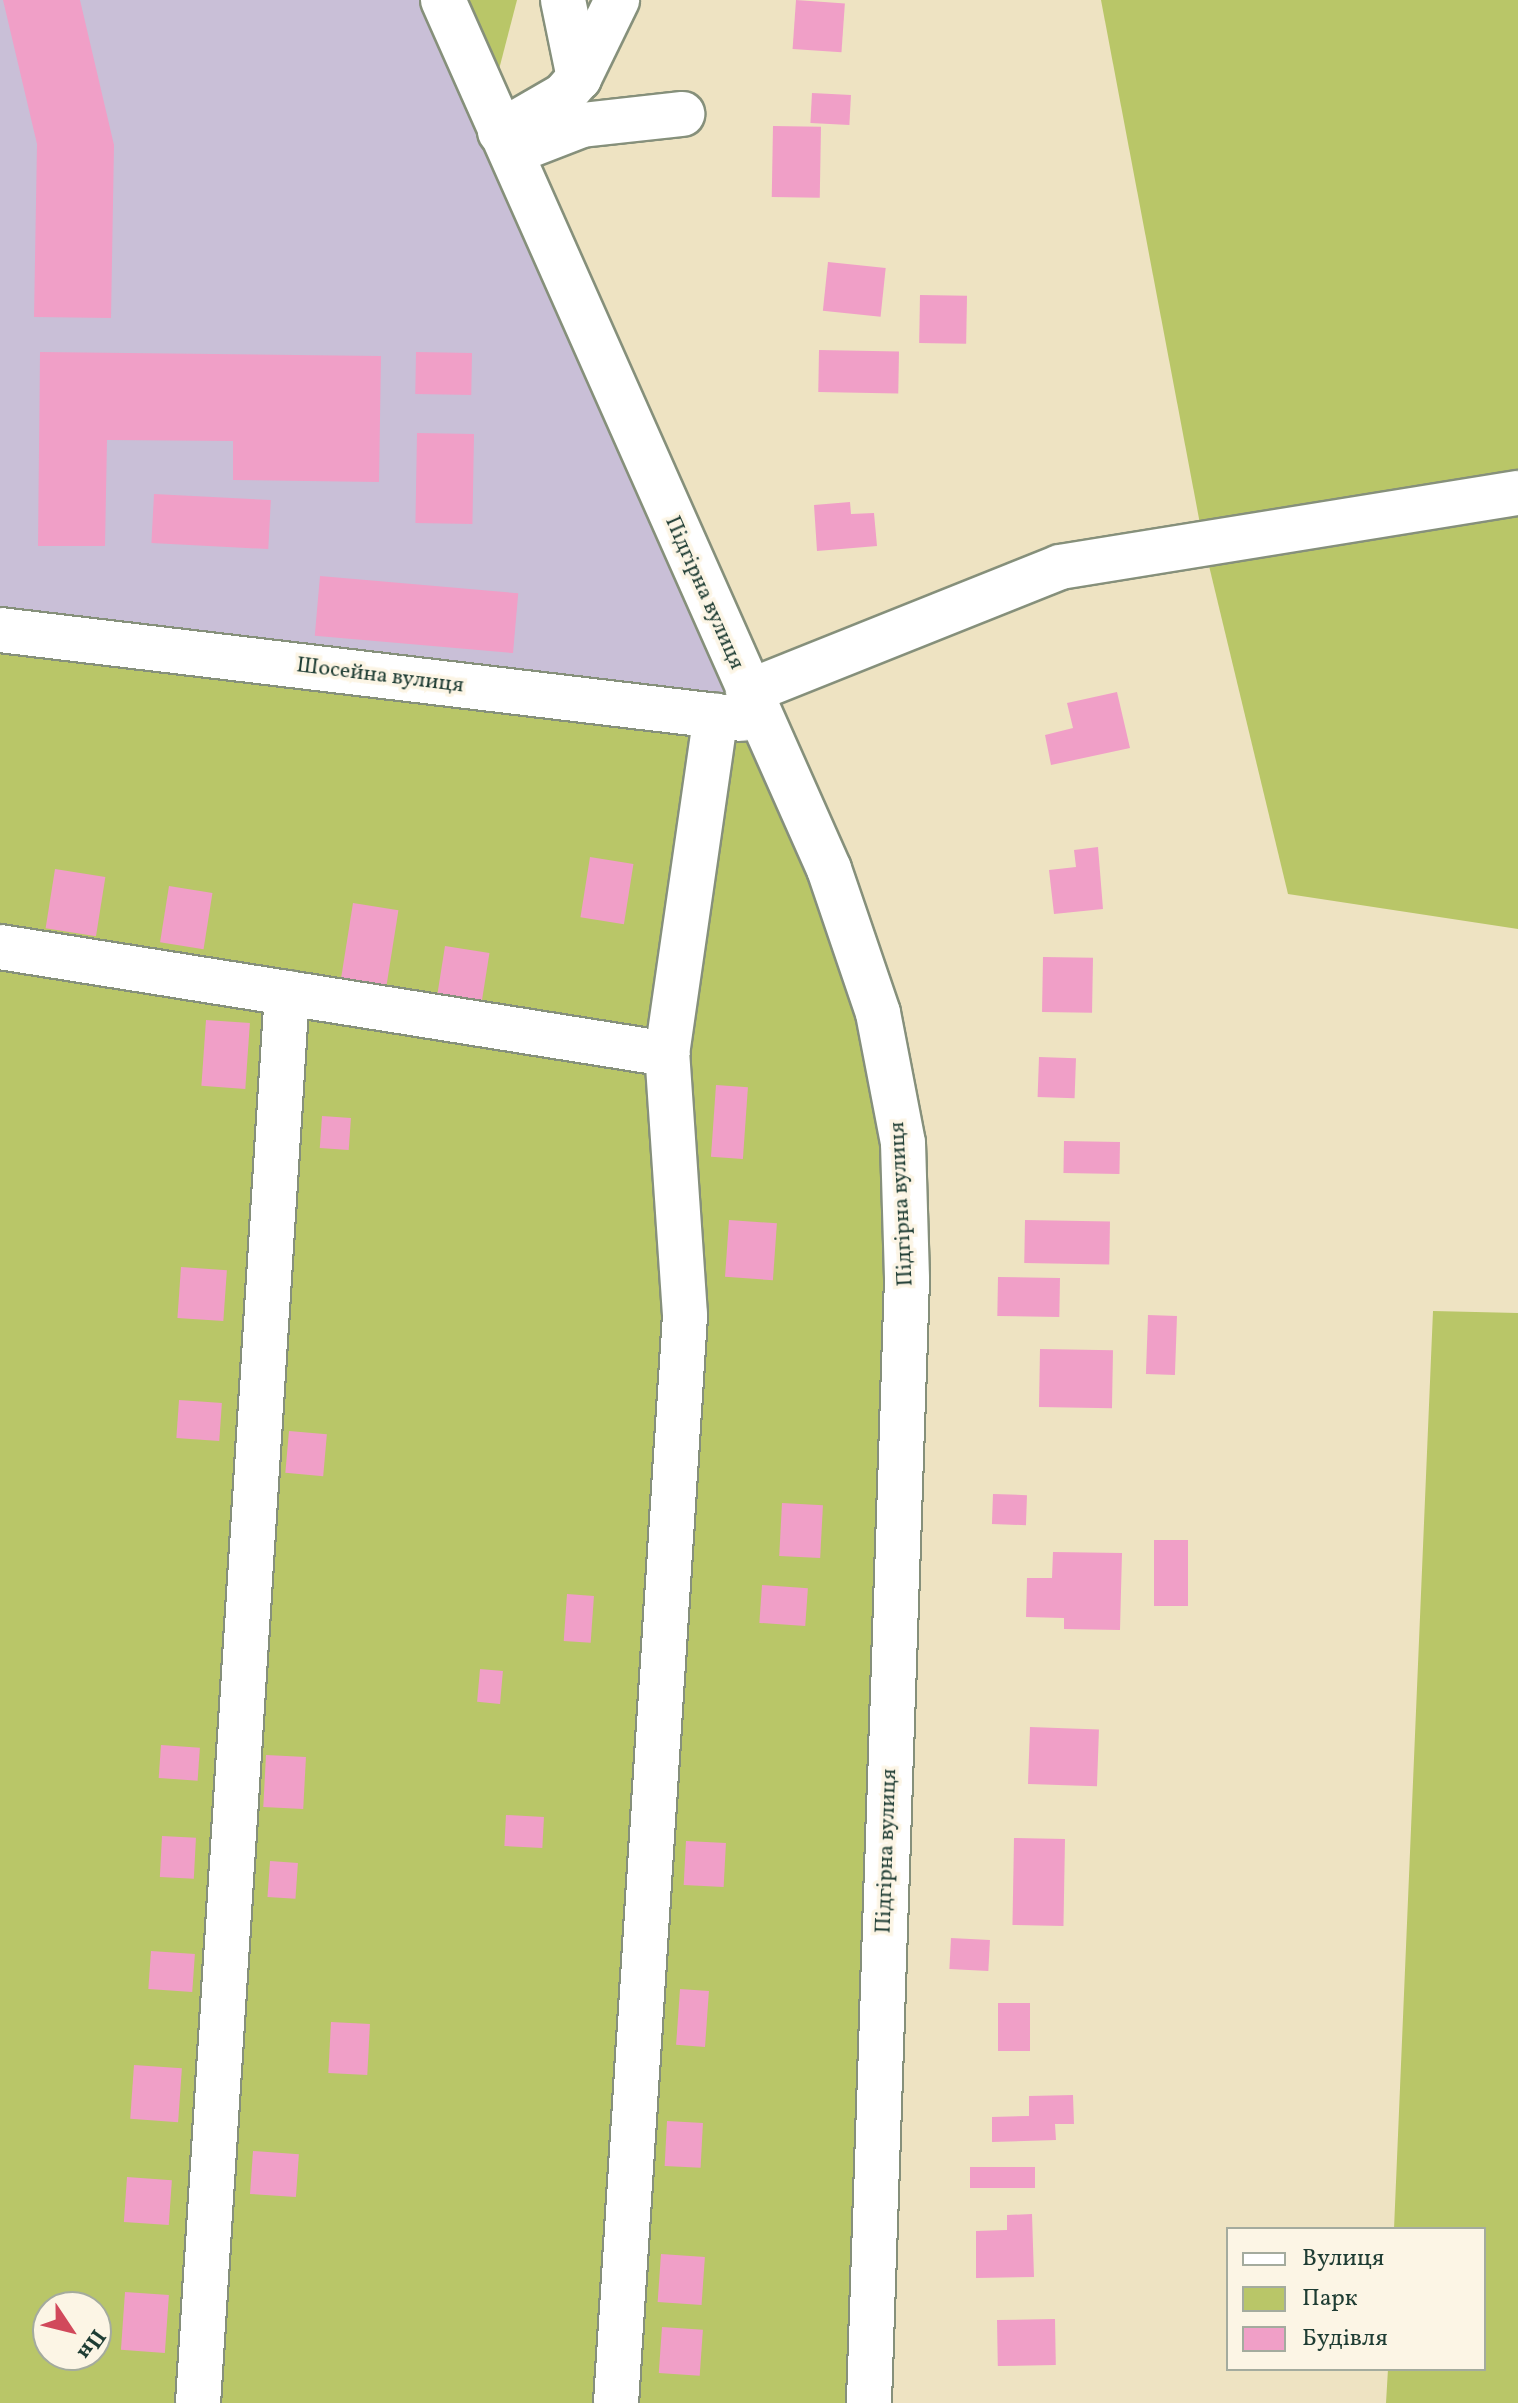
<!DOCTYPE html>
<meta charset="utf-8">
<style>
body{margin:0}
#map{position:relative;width:1518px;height:2403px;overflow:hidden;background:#eee3c2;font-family:Vollkorn,serif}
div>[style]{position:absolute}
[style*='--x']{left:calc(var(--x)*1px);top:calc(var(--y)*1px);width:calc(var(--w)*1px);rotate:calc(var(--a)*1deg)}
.industrial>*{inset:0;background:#c9bfd7}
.green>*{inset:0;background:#b9c668}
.building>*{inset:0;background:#f09fc7;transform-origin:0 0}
.roads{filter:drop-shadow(2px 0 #86907b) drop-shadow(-2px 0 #86907b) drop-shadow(0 2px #86907b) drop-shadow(0 -2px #86907b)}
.minor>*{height:44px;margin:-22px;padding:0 22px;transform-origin:22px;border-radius:22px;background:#fff}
span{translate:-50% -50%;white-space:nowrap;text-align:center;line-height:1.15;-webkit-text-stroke:7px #fcf5e5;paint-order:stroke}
.street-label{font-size:22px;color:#1f3d34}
.legend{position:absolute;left:1226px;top:2227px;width:260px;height:144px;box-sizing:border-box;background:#fcf5e5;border:2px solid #a4ab9e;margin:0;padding:10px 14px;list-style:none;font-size:24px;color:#1f3d34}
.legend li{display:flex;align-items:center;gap:16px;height:40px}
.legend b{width:40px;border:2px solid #a4ab9e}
.north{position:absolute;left:32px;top:2291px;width:80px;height:80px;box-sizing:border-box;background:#fcf5e5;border:2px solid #a4ab9e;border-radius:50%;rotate:125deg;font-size:22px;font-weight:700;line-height:32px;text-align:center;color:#1f3d34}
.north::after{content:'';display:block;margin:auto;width:28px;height:36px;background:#d1495b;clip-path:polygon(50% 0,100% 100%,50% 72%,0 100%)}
</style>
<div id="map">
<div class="industrial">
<i style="clip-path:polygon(0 0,443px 0,761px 721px,0 630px)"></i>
</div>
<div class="green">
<i style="clip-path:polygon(443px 0,517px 0,489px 108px)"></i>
<i style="clip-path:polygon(1101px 0,1518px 0,1518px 929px,1288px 894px,1204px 545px)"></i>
<i style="clip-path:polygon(evenodd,0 630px,761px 721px,903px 1143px,869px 2403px,0 2403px,0 630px,48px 2307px,96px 2307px,96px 2355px,48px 2355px,48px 2307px)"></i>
<i style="clip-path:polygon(1433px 1311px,1518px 1313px,1518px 2403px,1386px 2403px,1388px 2369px,1484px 2369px,1484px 2229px,1394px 2229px)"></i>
</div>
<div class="building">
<i style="clip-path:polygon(3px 0,80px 0,114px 145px,111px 318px,34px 317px,37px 144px)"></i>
<i style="left:796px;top:0;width:49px;height:49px;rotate:4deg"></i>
<i style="left:812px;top:93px;width:39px;height:30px;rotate:3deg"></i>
<i style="left:773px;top:126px;width:48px;height:71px;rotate:1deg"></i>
<i style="left:828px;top:262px;width:58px;height:49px;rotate:6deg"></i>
<i style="left:920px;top:295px;width:47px;height:48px;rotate:1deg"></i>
<i style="left:819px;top:350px;width:80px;height:42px;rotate:1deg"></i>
<i style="clip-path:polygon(40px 352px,381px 356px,379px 482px,233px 480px,233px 441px,107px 440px,105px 546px,38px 546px)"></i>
<i style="left:416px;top:352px;width:56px;height:42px;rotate:1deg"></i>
<i style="left:417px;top:433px;width:57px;height:90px;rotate:1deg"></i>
<i style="left:154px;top:494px;width:117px;height:49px;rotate:3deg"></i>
<i style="clip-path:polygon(850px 502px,851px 514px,874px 513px,877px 546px,817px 551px,814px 505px)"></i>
<i style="left:320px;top:576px;width:199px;height:60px;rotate:5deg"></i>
<i style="clip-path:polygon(1117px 692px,1130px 748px,1051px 765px,1045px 735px,1073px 728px,1067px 703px)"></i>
<i style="clip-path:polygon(1098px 847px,1103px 909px,1054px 914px,1049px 870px,1076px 867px,1074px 850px)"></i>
<i style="left:590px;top:857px;width:44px;height:61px;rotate:9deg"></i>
<i style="left:55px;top:869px;width:51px;height:60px;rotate:9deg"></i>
<i style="left:169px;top:886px;width:44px;height:57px;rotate:9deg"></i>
<i style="left:353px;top:903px;width:46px;height:77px;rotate:9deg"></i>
<i style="left:445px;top:946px;width:45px;height:50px;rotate:9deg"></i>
<i style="left:1043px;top:957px;width:50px;height:55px;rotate:1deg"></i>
<i style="left:206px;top:1020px;width:44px;height:66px;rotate:4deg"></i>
<i style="left:1039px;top:1057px;width:37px;height:40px;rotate:2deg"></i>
<i style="left:716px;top:1085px;width:32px;height:72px;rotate:4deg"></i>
<i style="left:322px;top:1116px;width:29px;height:32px;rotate:4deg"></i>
<i style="left:1064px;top:1141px;width:56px;height:32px;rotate:1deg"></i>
<i style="left:729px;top:1220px;width:48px;height:57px;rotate:4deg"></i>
<i style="left:1025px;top:1220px;width:85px;height:43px;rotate:1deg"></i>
<i style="left:181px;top:1267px;width:46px;height:51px;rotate:4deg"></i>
<i style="left:998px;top:1277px;width:62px;height:39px;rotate:1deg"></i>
<i style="left:1148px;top:1315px;width:29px;height:59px;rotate:2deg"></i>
<i style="left:1040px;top:1349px;width:73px;height:58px;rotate:1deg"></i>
<i style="left:179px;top:1400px;width:43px;height:38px;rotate:4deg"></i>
<i style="left:289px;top:1431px;width:38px;height:42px;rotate:5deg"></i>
<i style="left:993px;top:1494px;width:34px;height:30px;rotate:2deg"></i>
<i style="left:782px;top:1503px;width:41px;height:53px;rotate:3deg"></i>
<i style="left:1154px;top:1540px;width:34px;height:66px"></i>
<i style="clip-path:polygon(1053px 1552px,1122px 1553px,1120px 1630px,1064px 1629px,1064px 1618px,1026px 1617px,1027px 1578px,1052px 1578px)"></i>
<i style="left:762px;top:1585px;width:46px;height:38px;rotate:4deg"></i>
<i style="left:567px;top:1594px;width:27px;height:47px;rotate:4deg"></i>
<i style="left:480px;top:1669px;width:23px;height:33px;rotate:5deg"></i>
<i style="left:1030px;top:1727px;width:69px;height:57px;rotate:2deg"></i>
<i style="left:161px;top:1745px;width:39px;height:33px;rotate:4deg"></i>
<i style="left:266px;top:1755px;width:40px;height:52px;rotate:3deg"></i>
<i style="left:506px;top:1815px;width:38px;height:31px;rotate:3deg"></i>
<i style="left:162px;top:1836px;width:34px;height:41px;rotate:3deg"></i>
<i style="left:1014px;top:1838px;width:51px;height:87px;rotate:1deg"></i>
<i style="left:686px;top:1841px;width:40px;height:44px;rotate:3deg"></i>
<i style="left:270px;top:1861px;width:28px;height:36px;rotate:4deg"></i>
<i style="left:951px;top:1938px;width:39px;height:31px;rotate:3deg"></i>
<i style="left:151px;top:1951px;width:44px;height:38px;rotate:4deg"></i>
<i style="left:680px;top:1989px;width:29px;height:56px;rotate:4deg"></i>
<i style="left:998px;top:2003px;width:32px;height:48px"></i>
<i style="left:331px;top:2022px;width:39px;height:51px;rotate:3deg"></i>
<i style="left:134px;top:2065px;width:48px;height:54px;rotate:4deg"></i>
<i style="clip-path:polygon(1073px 2095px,1074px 2124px,1055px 2124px,1056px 2140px,992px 2142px,992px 2117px,1029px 2116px,1029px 2096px)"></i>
<i style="left:667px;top:2121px;width:36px;height:45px;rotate:3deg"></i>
<i style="left:253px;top:2151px;width:46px;height:43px;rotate:4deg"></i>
<i style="left:1035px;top:2167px;width:21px;height:65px;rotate:90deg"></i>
<i style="left:127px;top:2177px;width:45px;height:45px;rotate:4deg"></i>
<i style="clip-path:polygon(1032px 2214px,1034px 2277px,976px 2278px,976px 2231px,1007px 2230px,1007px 2215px)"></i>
<i style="left:661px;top:2254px;width:44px;height:48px;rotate:4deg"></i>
<i style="left:125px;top:2292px;width:44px;height:58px;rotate:4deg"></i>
<i style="left:1055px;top:2319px;width:46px;height:58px;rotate:89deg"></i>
<i style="left:662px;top:2327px;width:41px;height:46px;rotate:4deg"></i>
</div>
<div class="roads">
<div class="minor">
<i style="--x:443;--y:0;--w:951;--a:66.05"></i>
<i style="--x:829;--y:869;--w:152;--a:71.2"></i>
<i style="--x:878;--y:1013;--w:132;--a:79.1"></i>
<i style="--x:903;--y:1143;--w:136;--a:88.3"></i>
<i style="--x:907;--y:1279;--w:1125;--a:91.94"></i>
<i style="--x:563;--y:0;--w:80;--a:78.4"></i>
<i style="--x:500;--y:132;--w:74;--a:-30"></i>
<i style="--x:564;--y:95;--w:23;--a:-49"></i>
<i style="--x:579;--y:78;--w:87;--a:-64"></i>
<i style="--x:515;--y:151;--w:72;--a:-21.2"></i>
<i style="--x:582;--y:125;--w:101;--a:-6.3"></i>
<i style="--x:0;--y:630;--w:747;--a:6.84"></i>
<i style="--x:748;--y:692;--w:336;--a:-21.8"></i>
<i style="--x:1060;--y:567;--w:464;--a:-9.2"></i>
<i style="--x:0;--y:947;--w:676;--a:9.11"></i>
<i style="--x:198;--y:2403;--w:1413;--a:-86.39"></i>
<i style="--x:616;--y:2403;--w:1090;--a:-86.37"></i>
<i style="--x:685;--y:1315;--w:262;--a:-93.9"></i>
<i style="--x:667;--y:1054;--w:342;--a:-81.8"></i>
</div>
</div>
<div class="street-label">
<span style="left:704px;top:593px;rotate:66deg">Підгірна вулиця</span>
<span style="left:380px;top:676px;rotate:7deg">Шосейна вулиця</span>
<span style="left:902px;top:1204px;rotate:-93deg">Підгірна вулиця</span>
<span style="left:887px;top:1851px;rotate:-88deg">Підгірна вулиця</span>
</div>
<ul class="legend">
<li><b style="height:10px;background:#fff"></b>Вулиця</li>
<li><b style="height:22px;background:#b9c668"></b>Парк</li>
<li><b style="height:22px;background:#f09fc7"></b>Будівля</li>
</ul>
<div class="north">Пн</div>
</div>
